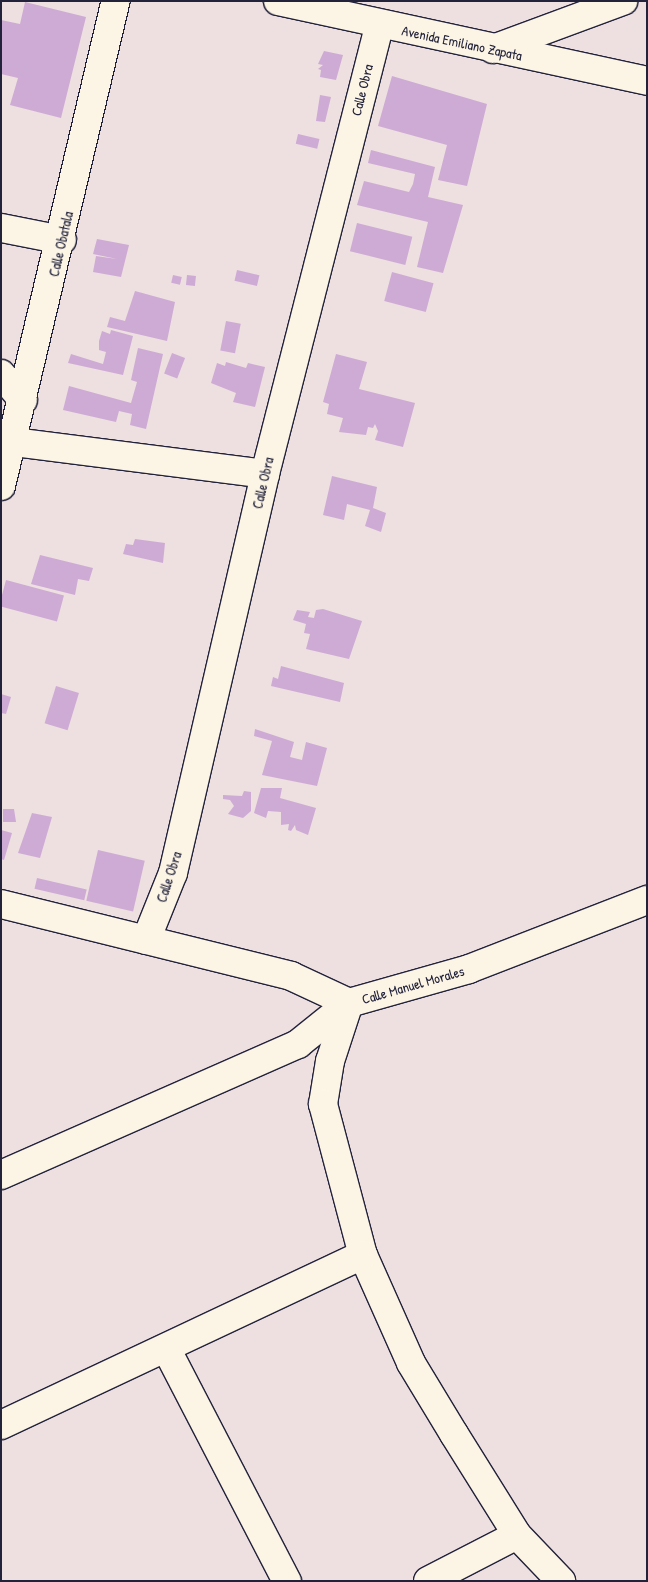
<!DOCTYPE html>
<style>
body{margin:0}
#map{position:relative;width:648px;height:1582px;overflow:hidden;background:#eedfe0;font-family:"Patrick Hand",sans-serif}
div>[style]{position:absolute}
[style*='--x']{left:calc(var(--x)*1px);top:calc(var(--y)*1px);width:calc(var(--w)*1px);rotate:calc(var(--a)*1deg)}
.building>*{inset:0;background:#ceabd5;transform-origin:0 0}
.roads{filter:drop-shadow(1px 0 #22223b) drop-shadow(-1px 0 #22223b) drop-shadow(0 1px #22223b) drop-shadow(0 -1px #22223b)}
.minor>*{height:28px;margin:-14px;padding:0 14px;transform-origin:14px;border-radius:14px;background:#fcf5e5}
.major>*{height:28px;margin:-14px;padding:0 14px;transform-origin:14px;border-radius:14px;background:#fcf5e5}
span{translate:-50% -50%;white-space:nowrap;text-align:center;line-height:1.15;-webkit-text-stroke:4px #fcf5e5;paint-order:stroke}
.street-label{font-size:14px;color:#22223b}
.frame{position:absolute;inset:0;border:2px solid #22223b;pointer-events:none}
</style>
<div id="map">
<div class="building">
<i style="clip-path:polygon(25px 2px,86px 17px,61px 118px,10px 105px,18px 78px,1px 74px,1px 20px,20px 24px)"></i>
<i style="clip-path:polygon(324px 51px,343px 55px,336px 80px,320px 77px,321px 70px,318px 69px,323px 65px,318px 64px)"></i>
<i style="clip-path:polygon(392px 76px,487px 104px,467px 186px,438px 180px,447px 145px,378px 126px)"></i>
<i style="clip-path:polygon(320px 95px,331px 97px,325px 122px,316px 121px)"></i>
<i style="left:298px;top:134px;width:22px;height:10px;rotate:13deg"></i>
<i style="clip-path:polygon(371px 150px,435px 167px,428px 197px,463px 205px,443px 273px,417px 267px,428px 222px,357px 205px,364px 181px,409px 192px,413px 184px,415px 174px,368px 163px)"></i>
<i style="left:357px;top:223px;width:57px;height:29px;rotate:14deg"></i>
<i style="clip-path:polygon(97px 239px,129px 245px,121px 277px,93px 272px,96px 256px,117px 259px,93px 254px)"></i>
<i style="left:237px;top:270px;width:23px;height:11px;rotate:13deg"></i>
<i style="left:392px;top:272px;width:43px;height:30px;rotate:15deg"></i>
<i style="left:173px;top:275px;width:9px;height:8px;rotate:13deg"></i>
<i style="left:187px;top:275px;width:9px;height:10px;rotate:6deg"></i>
<i style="clip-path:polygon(135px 291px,175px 302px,167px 341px,107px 327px,110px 317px,125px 321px)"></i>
<i style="left:226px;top:321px;width:15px;height:30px;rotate:11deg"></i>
<i style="clip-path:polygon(111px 330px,133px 336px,123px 375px,68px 363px,71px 354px,103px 364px,106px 352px,99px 350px,99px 341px,102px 331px,110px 334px)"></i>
<i style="clip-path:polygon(138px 348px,163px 354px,146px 429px,130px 425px,132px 414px,119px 411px,116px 422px,63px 410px,69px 386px,131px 403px,137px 382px,131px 380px)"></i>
<i style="left:172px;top:353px;width:14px;height:22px;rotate:21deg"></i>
<i style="clip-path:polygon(336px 354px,367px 362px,359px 389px,415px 403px,403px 447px,375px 440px,378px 431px,375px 424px,373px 428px,368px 427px,366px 435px,339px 432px,343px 418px,327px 414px,329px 404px,323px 402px)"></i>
<i style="clip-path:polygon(226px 362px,246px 368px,248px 363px,265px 367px,255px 407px,233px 402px,236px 393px,211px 383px,217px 363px,225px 366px)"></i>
<i style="clip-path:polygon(332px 476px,377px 487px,373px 508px,386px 513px,381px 532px,365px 526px,370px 510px,347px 504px,344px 520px,323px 515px)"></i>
<i style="clip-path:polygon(135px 539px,165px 543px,163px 563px,123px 554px,126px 544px,133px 545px)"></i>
<i style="clip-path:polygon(40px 555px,93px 568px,89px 581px,78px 579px,75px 595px,31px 584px)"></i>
<i style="left:6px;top:580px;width:60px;height:27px;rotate:15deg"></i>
<i style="clip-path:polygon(323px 609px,362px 621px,349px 659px,306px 649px,310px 634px,304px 633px,306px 624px,293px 620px,297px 610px,310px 612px,308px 617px,314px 618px,316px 610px)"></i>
<i style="clip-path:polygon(281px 666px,344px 683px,340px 702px,271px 686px,273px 677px,278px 679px)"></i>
<i style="left:56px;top:686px;width:24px;height:39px;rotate:17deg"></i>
<i style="clip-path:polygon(1px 694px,11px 697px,6px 714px,1px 713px)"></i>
<i style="clip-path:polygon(255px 729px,294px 742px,290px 757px,302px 760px,306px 742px,327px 748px,317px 786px,262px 775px,272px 741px,254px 736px)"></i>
<i style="clip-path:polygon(261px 788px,282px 788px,280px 798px,316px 808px,308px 835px,296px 830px,295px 825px,291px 831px,288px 830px,289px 824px,281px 825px,281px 812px,268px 811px,266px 818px,254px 813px)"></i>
<i style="clip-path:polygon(244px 791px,251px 792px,251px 811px,243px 818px,228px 814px,234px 806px,230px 800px,223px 799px,223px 795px,242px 796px)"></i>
<i style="clip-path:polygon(3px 809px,14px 809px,16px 822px,3px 822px)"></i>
<i style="clip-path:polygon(32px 813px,52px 817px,40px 858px,18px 853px)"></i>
<i style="clip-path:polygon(1px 830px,12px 833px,4px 860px,1px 859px)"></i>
<i style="left:98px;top:850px;width:48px;height:52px;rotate:13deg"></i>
<i style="left:37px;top:878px;width:51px;height:11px;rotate:13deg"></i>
</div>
<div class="roads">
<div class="minor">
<i style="--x:493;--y:49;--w:139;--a:-20.3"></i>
<i style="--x:1;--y:228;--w:62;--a:11.1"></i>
<i style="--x:1;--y:374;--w:34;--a:50"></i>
<i style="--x:13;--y:442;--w:254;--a:7.2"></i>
<i style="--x:1;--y:486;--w:498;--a:-76.7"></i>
<i style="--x:1;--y:904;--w:299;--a:13.9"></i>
<i style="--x:291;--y:976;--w:64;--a:25"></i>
<i style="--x:349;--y:1003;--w:125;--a:-15.8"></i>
<i style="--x:469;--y:969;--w:191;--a:-21.2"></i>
<i style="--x:146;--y:940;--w:72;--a:-68.1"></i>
<i style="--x:173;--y:873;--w:409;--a:-77"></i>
<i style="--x:265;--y:474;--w:462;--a:-75.7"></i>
<i style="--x:349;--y:1003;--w:61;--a:108.1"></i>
<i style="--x:330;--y:1061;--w:44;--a:99.2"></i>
<i style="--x:323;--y:1104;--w:156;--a:75.2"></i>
<i style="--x:363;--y:1255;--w:118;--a:66"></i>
<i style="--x:411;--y:1363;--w:83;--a:58.8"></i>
<i style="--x:454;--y:1434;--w:119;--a:58"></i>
<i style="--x:517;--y:1535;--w:64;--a:46.3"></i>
<i style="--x:1;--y:1175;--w:325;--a:-23.8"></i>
<i style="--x:298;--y:1044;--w:65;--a:-38.8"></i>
<i style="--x:166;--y:1348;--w:263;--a:62.6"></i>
<i style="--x:1;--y:1425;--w:400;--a:-25.2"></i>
<i style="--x:428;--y:1581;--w:100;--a:-27.3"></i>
</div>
<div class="major">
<i style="--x:278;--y:1;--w:378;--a:12.2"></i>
</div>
</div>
<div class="street-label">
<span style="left:462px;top:43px;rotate:12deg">Avenida Emiliano Zapata</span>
<span style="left:362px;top:90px;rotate:-76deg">Calle Obra</span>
<span style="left:61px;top:244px;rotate:-77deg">Calle Obatala</span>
<span style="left:263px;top:483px;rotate:-77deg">Calle Obra</span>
<span style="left:169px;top:877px;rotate:-72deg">Calle Obra</span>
<span style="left:413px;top:985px;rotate:-16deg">Calle Manuel Morales</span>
</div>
<div class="frame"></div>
</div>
